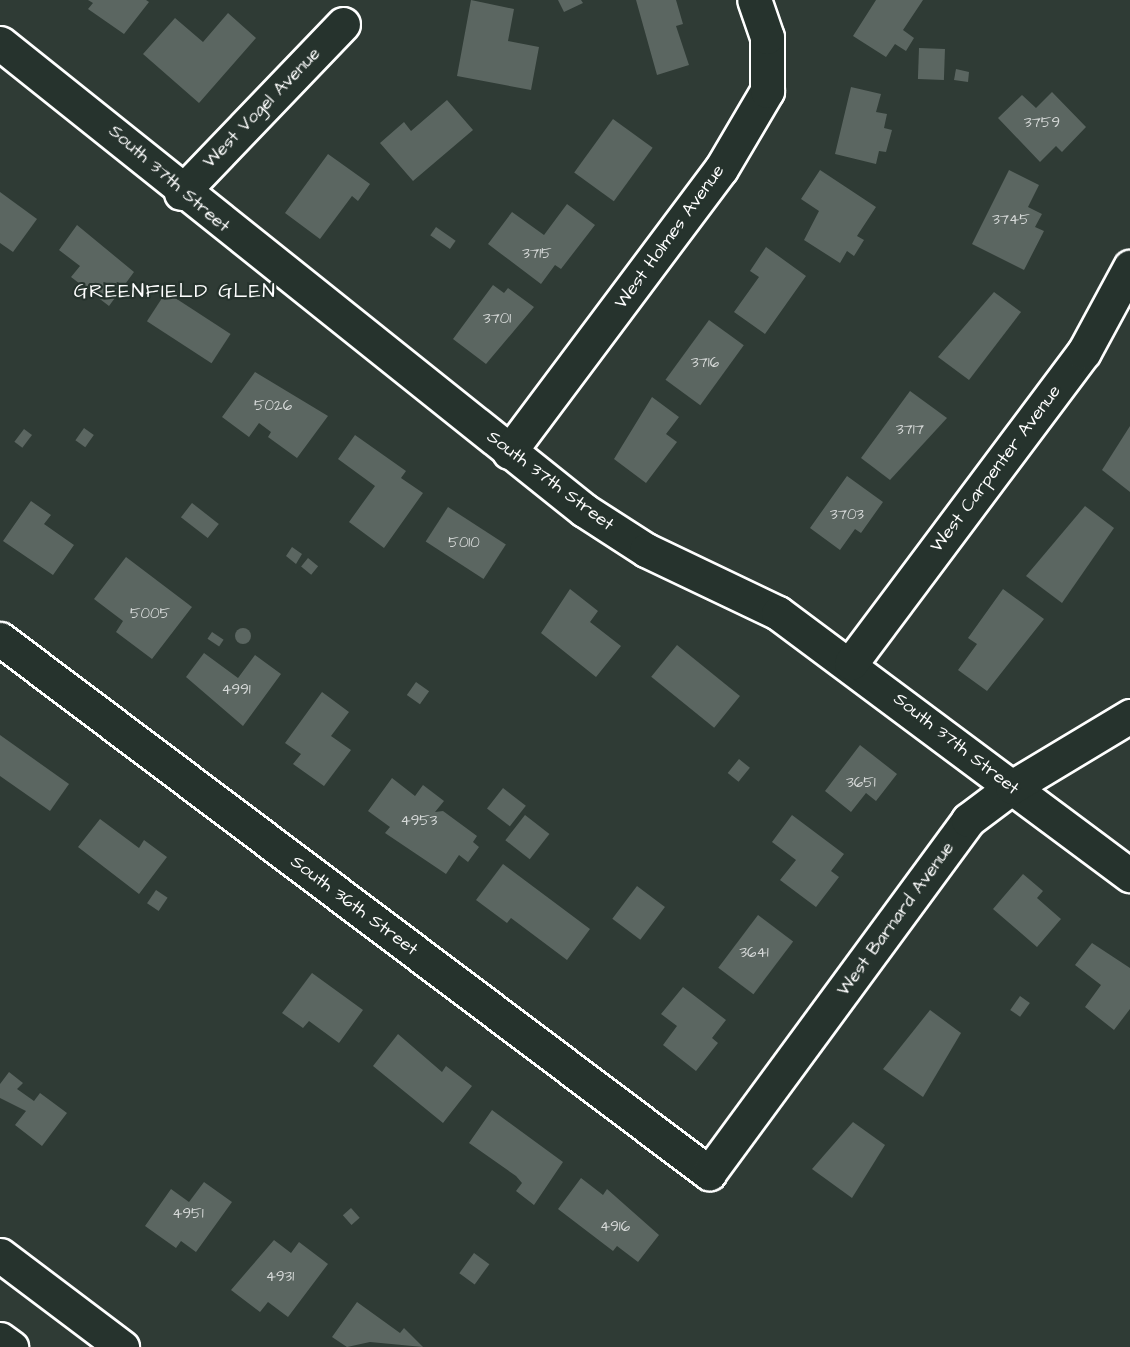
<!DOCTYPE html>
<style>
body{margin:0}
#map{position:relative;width:1130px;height:1347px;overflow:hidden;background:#2f3b35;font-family:"Architects Daughter",sans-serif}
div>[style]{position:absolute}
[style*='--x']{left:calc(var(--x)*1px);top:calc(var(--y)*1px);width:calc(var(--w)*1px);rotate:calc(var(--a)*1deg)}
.building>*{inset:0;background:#5b6661;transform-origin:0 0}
.round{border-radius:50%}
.roads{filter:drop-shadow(2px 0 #fff) drop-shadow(-2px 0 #fff) drop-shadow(0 2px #fff) drop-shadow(0 -2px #fff)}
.minor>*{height:33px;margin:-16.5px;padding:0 16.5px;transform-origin:16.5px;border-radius:16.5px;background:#26332d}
span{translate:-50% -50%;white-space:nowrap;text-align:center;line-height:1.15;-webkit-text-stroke:4.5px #26332d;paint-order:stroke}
.number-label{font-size:15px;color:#d6d9d8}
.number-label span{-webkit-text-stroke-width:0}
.street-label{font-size:18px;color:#fff}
.neighbourhood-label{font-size:20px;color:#fff;letter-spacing:1.5px}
</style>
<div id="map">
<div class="building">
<i style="clip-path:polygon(88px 0,146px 0,149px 2px,124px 34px,88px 9px,93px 3px)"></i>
<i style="clip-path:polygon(471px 0,514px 9px,508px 41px,539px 47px,531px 90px,457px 76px)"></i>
<i style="clip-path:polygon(558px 0,581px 0,583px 3px,564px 12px)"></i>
<i style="clip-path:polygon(636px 0,676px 0,683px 24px,676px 26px,689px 65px,657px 75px)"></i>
<i style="clip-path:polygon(876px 0,923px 0,903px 30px,914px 38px,906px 51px,895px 44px,886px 57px,853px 36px)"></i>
<i style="clip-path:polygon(228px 13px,256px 38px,199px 103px,143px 54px,175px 18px,203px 42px)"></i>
<i style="left:919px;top:48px;width:26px;height:31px;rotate:2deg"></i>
<i style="clip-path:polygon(956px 69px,969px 72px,968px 82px,954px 80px)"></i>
<i style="clip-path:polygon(851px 87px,881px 94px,876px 112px,887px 114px,884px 128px,892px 130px,886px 152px,879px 151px,876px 164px,835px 154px)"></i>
<i style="clip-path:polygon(1052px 92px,1086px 127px,1062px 152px,1056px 146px,1040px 162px,998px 118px,1022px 95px,1036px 108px)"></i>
<i style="clip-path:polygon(447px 100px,473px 130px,413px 181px,380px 143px,404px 122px,411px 131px)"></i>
<i style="left:613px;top:119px;width:49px;height:66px;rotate:36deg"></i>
<i style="clip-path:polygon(328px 154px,370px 184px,358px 201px,352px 196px,320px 239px,285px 213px)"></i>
<i style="clip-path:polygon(820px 170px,876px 207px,857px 236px,864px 240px,854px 256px,847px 251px,840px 263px,804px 240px,819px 211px,801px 199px)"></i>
<i style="clip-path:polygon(1009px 170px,1039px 185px,1028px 207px,1042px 214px,1035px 227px,1044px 231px,1024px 270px,972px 244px)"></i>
<i style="clip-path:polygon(0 192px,37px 219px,13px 252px,0 243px)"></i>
<i style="clip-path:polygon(567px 204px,595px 225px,561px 269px,555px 265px,541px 284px,488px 244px,512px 212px,544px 235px)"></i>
<i style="clip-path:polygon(77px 225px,134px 272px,109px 306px,71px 277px,80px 266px,59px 250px)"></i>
<i style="left:436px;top:227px;width:24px;height:10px;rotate:35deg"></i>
<i style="clip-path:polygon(766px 247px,806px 276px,765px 334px,734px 312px,759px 277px,750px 271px)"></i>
<i style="clip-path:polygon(493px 285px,504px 293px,508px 288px,534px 307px,486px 364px,453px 339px)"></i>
<i style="left:166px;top:292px;width:77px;height:35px;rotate:33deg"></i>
<i style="clip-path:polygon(994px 292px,1021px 312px,969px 380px,938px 357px)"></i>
<i style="left:709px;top:320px;width:43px;height:74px;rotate:36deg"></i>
<i style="clip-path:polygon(255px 372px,328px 416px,297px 458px,268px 437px,271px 432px,259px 423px,249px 437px,222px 417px)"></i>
<i style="clip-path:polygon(910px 391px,947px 418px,890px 480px,861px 458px)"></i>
<i style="clip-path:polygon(652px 397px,679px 417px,666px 434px,677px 442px,646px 483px,614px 459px)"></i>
<i style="clip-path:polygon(1130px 426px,1130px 492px,1102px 470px)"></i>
<i style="left:84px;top:428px;width:12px;height:15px;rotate:35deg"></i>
<i style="left:24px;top:429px;width:10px;height:16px;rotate:37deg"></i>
<i style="clip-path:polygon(355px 435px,406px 471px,401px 478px,423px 493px,384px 548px,349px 522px,375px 486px,338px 459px)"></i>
<i style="clip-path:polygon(847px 476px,883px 502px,861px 533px,855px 529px,840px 550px,810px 528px)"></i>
<i style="clip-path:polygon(31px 501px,51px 515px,44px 524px,74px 545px,53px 575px,3px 541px)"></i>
<i style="left:192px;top:503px;width:34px;height:18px;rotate:38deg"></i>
<i style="clip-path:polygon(1085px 506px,1114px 528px,1062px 603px,1026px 576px)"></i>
<i style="left:448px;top:507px;width:69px;height:41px;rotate:33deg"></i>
<i style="clip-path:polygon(292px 547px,302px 554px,296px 564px,286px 556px)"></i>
<i style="clip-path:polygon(126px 557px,192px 607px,152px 659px,116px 632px,123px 621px,94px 599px)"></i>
<i style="left:308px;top:558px;width:13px;height:11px;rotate:39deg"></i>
<i style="clip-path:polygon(570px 589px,598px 611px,590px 622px,621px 646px,596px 677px,541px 633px)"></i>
<i style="clip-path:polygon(1003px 589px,1044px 619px,987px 691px,958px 670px,977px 644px,968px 638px)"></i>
<i class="round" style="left:235px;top:628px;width:16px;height:16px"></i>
<i style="left:212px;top:632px;width:14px;height:8px;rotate:34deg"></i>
<i style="left:677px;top:645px;width:81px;height:41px;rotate:39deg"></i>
<i style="clip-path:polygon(204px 653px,238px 678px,255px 655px,281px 674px,243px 726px,186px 677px)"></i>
<i style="left:416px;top:682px;width:16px;height:16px;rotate:35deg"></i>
<i style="clip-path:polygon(322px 692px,349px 712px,331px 736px,351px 750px,324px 786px,293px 764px,301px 754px,285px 743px)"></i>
<i style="clip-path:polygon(0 735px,69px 784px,50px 811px,0 776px)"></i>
<i style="clip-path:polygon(860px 745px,897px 774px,876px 801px,866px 793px,851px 812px,825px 791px)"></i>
<i style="left:739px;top:759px;width:14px;height:18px;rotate:39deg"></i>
<i style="clip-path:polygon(392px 778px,415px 796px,423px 785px,444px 801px,435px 812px,443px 811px,477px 836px,473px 842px,479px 847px,468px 862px,459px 855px,446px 874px,385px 833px,390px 827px,368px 811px)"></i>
<i style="left:503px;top:788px;width:29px;height:26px;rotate:38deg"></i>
<i style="left:525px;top:815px;width:31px;height:32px;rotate:38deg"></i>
<i style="clip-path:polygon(792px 815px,844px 854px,831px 871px,839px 877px,816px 907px,780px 880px,796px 860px,772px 842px)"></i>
<i style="clip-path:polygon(100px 819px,139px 848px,144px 840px,167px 857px,139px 894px,78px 847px)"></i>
<i style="clip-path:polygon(503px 864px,590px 929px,567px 960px,511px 918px,507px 923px,476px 900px)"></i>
<i style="clip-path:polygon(1023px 874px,1043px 891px,1037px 898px,1061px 919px,1037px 947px,993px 909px)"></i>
<i style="left:637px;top:886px;width:35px;height:41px;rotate:37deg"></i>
<i style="left:156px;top:890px;width:14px;height:16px;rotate:34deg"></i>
<i style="left:758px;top:915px;width:44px;height:66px;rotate:37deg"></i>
<i style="clip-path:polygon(1092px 943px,1130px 968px,1130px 1009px,1114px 1030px,1085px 1007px,1101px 985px,1075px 965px)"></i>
<i style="clip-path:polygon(312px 973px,363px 1010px,339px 1043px,309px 1021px,303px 1028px,282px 1013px)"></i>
<i style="clip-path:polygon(683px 987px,726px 1020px,712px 1038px,718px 1043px,696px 1071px,663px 1045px,677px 1026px,661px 1014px)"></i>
<i style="left:1020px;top:996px;width:12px;height:17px;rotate:35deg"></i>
<i style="clip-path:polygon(930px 1010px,961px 1033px,923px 1097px,883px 1069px)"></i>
<i style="clip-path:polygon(398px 1034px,442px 1072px,446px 1066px,472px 1086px,443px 1123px,373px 1066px)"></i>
<i style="clip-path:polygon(9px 1072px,23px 1083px,17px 1089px,34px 1101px,40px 1093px,67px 1113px,42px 1146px,15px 1125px,26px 1111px,0 1098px,0 1084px)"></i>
<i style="clip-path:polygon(492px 1110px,563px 1162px,534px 1205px,516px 1191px,522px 1183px,516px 1176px,469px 1143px)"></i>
<i style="clip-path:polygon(853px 1122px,885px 1145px,852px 1198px,812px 1169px)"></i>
<i style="clip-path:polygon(581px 1178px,603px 1195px,607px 1189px,659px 1235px,638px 1262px,617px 1246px,613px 1251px,558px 1209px)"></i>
<i style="clip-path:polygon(204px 1182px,232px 1202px,196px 1252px,181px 1241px,176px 1248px,145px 1226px,171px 1189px,189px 1202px)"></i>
<i style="left:351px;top:1208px;width:13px;height:11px;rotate:48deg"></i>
<i style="clip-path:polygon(274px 1240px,291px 1253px,299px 1242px,328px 1264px,288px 1317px,268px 1302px,260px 1312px,231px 1290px)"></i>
<i style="left:474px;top:1253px;width:19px;height:25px;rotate:36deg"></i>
<i style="clip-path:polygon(357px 1302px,400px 1333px,404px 1328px,423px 1347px,370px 1342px,347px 1347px,332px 1337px)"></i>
</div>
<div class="roads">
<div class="minor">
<i style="--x:0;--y:43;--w:748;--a:38.65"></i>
<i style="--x:584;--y:510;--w:74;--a:32.8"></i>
<i style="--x:646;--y:550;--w:146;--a:25.5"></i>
<i style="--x:778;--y:613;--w:439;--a:36.7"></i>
<i style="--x:181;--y:193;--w:234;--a:-46.2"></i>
<i style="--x:509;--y:452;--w:354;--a:-53.2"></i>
<i style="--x:721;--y:169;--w:91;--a:-59.5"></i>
<i style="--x:767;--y:91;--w:54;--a:-90"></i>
<i style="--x:767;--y:37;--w:39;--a:-109"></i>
<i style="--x:0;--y:639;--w:888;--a:36.99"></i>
<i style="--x:709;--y:1173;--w:438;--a:-53.7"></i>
<i style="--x:968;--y:820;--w:55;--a:-36.9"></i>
<i style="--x:1012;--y:787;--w:138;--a:-31"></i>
<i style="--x:851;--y:663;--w:389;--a:-53.2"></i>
<i style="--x:1084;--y:352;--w:97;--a:-61.6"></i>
<i style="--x:0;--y:1255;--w:153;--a:37"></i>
<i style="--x:0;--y:1339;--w:14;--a:36"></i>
</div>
</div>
<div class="number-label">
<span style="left:1042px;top:123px">3759</span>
<span style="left:1011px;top:220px">3745</span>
<span style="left:537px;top:254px">3715</span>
<span style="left:497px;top:319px">3701</span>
<span style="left:705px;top:363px">3716</span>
<span style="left:273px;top:406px">5026</span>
<span style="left:910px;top:430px">3717</span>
<span style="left:847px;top:515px">3703</span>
<span style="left:464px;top:543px">5010</span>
<span style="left:150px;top:614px">5005</span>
<span style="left:236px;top:690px">4991</span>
<span style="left:861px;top:783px">3651</span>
<span style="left:419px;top:821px">4953</span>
<span style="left:754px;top:953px">3641</span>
<span style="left:188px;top:1214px">4951</span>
<span style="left:615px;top:1227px">4916</span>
<span style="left:280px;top:1277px">4931</span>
</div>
<div class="street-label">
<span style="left:262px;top:108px;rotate:-46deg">West Vogel Avenue</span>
<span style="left:169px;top:179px;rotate:41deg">South 37th Street</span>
<span style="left:670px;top:237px;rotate:-54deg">West Holmes Avenue</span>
<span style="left:996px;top:469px;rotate:-53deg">West Carpenter Avenue</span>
<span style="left:550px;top:481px;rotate:37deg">South 37th Street</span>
<span style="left:956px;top:744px;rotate:38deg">South 37th Street</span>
<span style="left:354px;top:906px;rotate:37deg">South 36th Street</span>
<span style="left:896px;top:919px;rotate:-54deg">West Barnard Avenue</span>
</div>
<div class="neighbourhood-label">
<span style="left:175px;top:291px">GREENFIELD GLEN</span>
</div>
</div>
